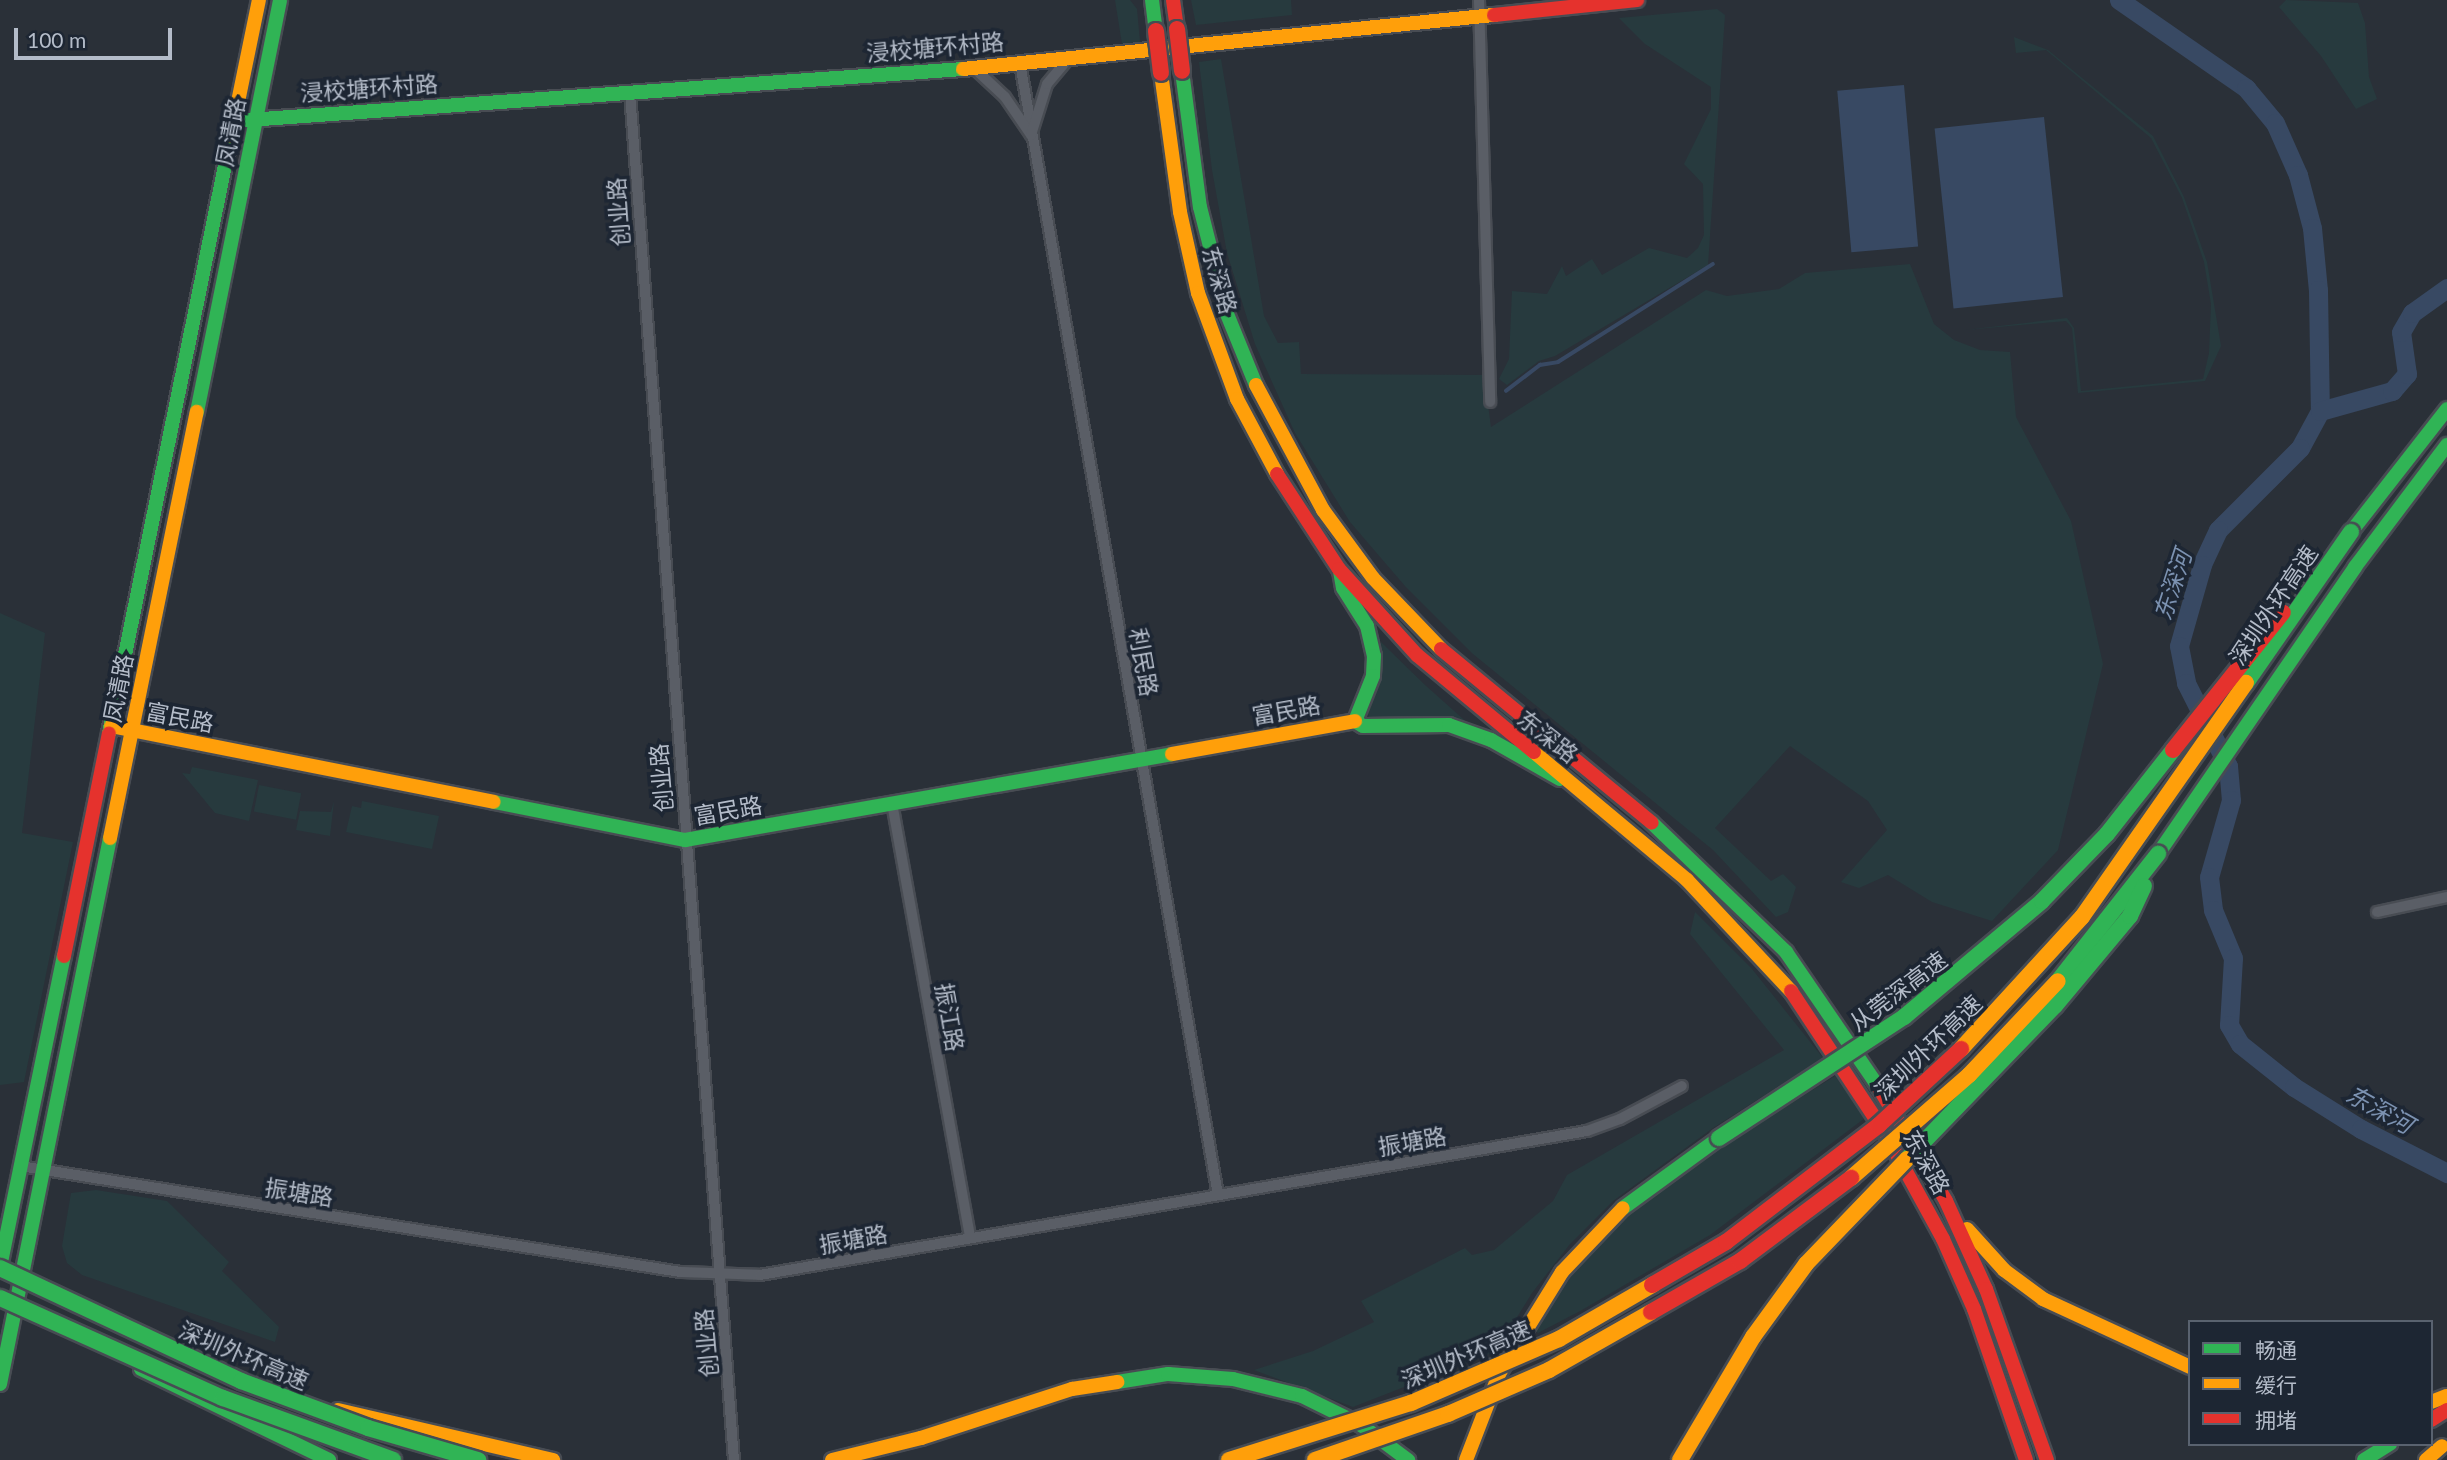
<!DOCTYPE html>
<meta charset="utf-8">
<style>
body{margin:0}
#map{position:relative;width:2447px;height:1460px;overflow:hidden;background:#2a3038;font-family:Lato,"Noto Sans SC",sans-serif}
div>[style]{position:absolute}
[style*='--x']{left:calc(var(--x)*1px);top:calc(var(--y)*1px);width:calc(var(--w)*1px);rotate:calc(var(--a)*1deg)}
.green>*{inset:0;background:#273a3e;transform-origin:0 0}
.water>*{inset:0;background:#384963;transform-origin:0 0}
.stream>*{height:3.5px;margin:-1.75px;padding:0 1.75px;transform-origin:1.75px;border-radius:1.75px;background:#384963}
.river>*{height:19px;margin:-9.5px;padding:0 9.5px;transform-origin:9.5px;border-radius:9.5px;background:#384963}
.roads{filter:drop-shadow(2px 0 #484c53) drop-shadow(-2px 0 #484c53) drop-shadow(0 2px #484c53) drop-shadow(0 -2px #484c53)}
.street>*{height:10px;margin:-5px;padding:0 5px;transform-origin:5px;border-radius:5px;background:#5a5e66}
.fast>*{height:14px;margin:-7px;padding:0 7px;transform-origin:7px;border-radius:7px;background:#30b455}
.slow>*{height:14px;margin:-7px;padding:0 7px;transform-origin:7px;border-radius:7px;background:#ff9f0a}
.jam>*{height:14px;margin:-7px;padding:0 7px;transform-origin:7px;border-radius:7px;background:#e5322d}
.bridges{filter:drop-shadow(2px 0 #474c53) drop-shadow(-2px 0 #474c53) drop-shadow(0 2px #474c53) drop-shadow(0 -2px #474c53)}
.fast-bridge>*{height:16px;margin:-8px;padding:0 8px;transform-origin:8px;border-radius:8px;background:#30b455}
.slow-bridge>*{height:16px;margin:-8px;padding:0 8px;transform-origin:8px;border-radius:8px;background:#ff9f0a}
.jam-bridge>*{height:16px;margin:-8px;padding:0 8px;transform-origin:8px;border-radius:8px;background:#e5322d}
span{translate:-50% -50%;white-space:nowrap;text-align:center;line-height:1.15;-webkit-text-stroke:7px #1d2633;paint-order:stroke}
.street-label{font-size:23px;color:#b4bcc9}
.water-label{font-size:24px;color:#7c92b1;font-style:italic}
.legend{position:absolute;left:2188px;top:1320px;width:245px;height:126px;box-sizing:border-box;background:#1d2633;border:2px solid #59626f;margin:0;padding:9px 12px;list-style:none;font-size:21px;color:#b4bcc9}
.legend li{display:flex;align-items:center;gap:14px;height:35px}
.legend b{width:35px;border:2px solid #59626f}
.scale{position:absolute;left:14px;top:28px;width:158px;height:32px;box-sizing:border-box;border:4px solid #b4bcc9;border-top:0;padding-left:9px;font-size:21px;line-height:24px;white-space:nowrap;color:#b4bcc9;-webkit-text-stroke:5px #1d2633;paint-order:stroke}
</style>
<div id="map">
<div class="green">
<i style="clip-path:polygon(1115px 0,1130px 0,1137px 9px,1140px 42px,1122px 44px)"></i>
<i style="clip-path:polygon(1191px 0,1291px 0,1292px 15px,1196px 25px)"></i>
<i style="clip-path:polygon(2286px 0,2358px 3px,2365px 23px,2369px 77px,2377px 99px,2356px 109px,2321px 56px,2279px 7px)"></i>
<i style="clip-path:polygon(1717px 9px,1725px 15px,1708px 265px,1555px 356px,1539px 361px,1507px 385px,1499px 379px,1509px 359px,1512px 291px,1547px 294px,1562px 266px,1566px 276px,1592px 259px,1602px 275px,1649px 248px,1687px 258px,1698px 248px,1704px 235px,1703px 184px,1684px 164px,1711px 109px,1711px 87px,1645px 44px,1619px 18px)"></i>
<i style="clip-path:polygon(2014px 37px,2048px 50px,2153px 136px,2184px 197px,2207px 262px,2221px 346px,2205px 381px,2078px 393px,2072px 328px,2066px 321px,1965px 330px,2067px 318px,2074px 328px,2081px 391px,2203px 379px,2209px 353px,2211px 304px,2204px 262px,2182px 198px,2151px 138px,2046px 50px,2016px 53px)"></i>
<i style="clip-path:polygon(1221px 59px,1264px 316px,1278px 343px,1299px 342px,1301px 374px,1484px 375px,1491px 427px,1706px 290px,1727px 296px,1779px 289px,1805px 273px,1910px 264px,1934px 324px,1954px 340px,1980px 350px,2010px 352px,2016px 417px,2071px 521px,2103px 664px,2058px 850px,1992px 921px,1932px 902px,1888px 875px,1859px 888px,1841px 882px,1887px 830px,1868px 801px,1790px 746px,1715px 828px,1771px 881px,1783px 874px,1796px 887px,1788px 912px,1776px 917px,1713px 850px,1473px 654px,1405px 586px,1350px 522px,1295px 433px,1255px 344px,1227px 253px,1212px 170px,1199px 62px)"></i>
<i style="clip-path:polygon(0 613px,45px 633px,22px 833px,73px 842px,24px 1082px,0 1085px)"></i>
<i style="clip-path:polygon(1381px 642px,1425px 685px,1471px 726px,1432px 718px,1370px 720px,1366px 708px,1382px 672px)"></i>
<i style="clip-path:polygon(192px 767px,258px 780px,249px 821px,215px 813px,182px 773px,190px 774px)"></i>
<i style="left:259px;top:785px;width:43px;height:27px;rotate:11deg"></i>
<i style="clip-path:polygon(334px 801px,330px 836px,296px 830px,300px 811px,331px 812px)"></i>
<i style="clip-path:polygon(362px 801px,439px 816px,432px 849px,346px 832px,352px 806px,361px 808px)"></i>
<i style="clip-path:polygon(1695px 912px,1752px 969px,1823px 1058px,1713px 1128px,1613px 1201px,1570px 1244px,1532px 1293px,1496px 1351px,1353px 1407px,1254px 1370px,1313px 1351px,1374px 1322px,1361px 1301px,1465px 1248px,1472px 1255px,1494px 1250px,1553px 1201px,1567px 1175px,1784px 1050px,1690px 934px)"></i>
<i style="clip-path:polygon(1835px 1076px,1865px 1118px,1710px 1235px,1582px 1310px,1538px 1333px,1533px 1329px,1577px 1268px,1629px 1214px,1725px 1144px)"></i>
<i style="clip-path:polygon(96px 1190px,167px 1201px,229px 1262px,222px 1271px,279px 1327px,275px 1342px,82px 1275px,67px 1263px,62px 1246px,71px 1193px)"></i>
</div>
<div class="water">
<i style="left:1904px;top:85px;width:162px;height:67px;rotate:85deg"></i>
<i style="left:2044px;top:117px;width:181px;height:110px;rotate:84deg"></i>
</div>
<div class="stream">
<i style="--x:1506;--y:391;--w:43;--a:-37.4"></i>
<i style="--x:1540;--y:365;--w:18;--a:-9"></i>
<i style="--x:1558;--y:362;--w:183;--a:-32.3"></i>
</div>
<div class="river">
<i style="--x:2119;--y:0;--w:155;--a:34.7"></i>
<i style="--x:2246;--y:88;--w:45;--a:50.4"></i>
<i style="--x:2275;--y:123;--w:57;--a:66.1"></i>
<i style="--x:2298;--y:175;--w:55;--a:75.2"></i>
<i style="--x:2312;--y:228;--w:62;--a:84.5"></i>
<i style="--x:2318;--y:290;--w:121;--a:89.1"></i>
<i style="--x:2320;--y:411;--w:42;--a:118.4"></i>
<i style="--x:2300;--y:448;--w:116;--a:135"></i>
<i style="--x:2218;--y:530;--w:38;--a:115"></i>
<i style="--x:2202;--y:565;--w:84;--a:105.9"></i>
<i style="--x:2179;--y:646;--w:38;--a:79"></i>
<i style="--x:2186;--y:683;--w:93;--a:63.2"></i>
<i style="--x:2228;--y:766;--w:34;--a:85"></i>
<i style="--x:2231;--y:800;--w:80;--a:105.9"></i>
<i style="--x:2209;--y:877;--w:33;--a:83"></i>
<i style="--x:2213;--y:910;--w:52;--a:67.4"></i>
<i style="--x:2233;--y:958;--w:67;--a:93.4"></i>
<i style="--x:2229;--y:1025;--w:22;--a:60"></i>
<i style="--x:2240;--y:1044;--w:69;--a:38.5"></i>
<i style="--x:2294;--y:1087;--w:79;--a:32.1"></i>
<i style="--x:2361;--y:1129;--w:97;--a:27.1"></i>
<i style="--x:2320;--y:411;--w:75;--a:-15.5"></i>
<i style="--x:2392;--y:391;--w:23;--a:-49"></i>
<i style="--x:2407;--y:374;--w:42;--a:-98.1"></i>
<i style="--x:2401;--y:332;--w:22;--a:-60"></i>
<i style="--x:2412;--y:313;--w:43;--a:-35.5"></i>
</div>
<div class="roads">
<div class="street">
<i style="--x:1479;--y:0;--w:402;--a:88.4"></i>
<i style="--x:1020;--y:63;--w:1149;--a:80.08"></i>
<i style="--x:974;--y:68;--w:42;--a:43.1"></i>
<i style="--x:1005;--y:97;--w:46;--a:55.6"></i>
<i style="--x:1031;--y:135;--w:53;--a:-72.6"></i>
<i style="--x:1047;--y:84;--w:33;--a:-50"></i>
<i style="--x:630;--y:93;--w:1371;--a:85.65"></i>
<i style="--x:892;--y:803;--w:442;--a:79.8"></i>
<i style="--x:2377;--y:912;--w:72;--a:-12.1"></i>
<i style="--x:20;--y:1166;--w:668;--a:9.12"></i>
<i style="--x:680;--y:1272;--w:80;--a:2.1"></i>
<i style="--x:760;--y:1275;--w:839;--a:-9.88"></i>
<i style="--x:1587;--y:1131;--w:35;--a:-20"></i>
<i style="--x:1620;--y:1119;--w:70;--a:-28"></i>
</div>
<div class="fast">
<i style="--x:1152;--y:0;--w:31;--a:83"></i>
<i style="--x:1182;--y:71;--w:137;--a:82.5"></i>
<i style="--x:1200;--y:207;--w:110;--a:75.8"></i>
<i style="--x:1227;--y:314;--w:77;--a:67.8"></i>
<i style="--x:234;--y:121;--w:731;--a:-4.08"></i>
<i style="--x:197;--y:412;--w:420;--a:-78.6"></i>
<i style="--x:2351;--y:532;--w:156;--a:-52"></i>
<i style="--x:1340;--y:571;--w:17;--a:80"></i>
<i style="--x:1343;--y:588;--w:45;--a:57.7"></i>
<i style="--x:1367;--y:626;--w:31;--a:77"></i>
<i style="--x:1374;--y:656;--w:20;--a:93"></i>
<i style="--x:1373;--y:676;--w:48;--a:111.8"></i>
<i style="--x:1355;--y:721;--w:9;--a:32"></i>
<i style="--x:1363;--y:726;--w:86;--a:-0.7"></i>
<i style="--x:1449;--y:725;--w:45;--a:19.7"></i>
<i style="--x:1491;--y:740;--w:79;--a:29.5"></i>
<i style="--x:109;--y:733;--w:609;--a:-78.45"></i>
<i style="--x:494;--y:802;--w:195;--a:11.3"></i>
<i style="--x:685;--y:840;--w:495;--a:-10"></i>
<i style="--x:1652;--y:823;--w:186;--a:43.9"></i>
<i style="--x:1786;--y:952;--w:165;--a:55.6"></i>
<i style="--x:2158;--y:854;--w:348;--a:-55.5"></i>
<i style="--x:2355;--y:567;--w:153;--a:-53"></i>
<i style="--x:1623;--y:1208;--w:119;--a:-36.1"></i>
<i style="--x:0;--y:1267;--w:318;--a:-78.4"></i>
<i style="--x:141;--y:1369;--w:209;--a:25.8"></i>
<i style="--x:1117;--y:1382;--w:52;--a:-8.9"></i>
<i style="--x:1168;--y:1374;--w:65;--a:4.4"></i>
<i style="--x:1233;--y:1379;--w:71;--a:13.8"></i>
<i style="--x:1302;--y:1396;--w:66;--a:26.2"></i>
<i style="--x:1361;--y:1425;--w:59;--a:36.7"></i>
<i style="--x:0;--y:1384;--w:557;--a:-78.61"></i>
<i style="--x:2364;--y:1460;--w:31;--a:-32"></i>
</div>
<div class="slow">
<i style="--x:963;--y:69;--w:534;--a:-5.81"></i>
<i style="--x:1161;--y:73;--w:140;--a:82.2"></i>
<i style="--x:1180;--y:212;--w:83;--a:77.5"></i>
<i style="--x:1198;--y:293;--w:113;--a:69.8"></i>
<i style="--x:1237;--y:399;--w:85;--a:61.9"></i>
<i style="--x:231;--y:136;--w:139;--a:-78.4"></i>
<i style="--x:1256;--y:385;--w:142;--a:61.8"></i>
<i style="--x:1323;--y:510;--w:84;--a:53.7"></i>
<i style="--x:1373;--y:578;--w:98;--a:46.2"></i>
<i style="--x:111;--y:726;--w:390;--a:11.2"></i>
<i style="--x:1534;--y:752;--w:199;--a:39.9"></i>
<i style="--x:1687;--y:880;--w:152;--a:46.9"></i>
<i style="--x:1172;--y:754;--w:186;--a:-10.2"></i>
<i style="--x:110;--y:838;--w:435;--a:-78.5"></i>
<i style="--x:1967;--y:1229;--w:55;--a:47.9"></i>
<i style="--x:2004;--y:1270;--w:49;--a:36.6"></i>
<i style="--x:2043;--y:1299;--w:162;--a:24.8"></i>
<i style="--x:2431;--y:1402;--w:17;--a:-21"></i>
<i style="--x:338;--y:1410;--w:221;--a:13.1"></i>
<i style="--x:832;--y:1460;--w:92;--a:-13.9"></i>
<i style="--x:921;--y:1438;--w:159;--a:-18"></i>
<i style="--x:1072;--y:1389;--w:46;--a:-8.8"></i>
<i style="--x:1466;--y:1460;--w:94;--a:-68.9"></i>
<i style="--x:1500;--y:1372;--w:118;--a:-58.2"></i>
<i style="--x:1562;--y:1272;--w:88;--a:-46.4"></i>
<i style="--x:2426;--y:1460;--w:21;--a:-41"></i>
</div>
<div class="jam">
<i style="--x:1173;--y:0;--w:29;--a:82"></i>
<i style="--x:1494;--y:15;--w:144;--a:-6"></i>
<i style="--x:1277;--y:474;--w:113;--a:56.9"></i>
<i style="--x:1339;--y:569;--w:116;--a:47.8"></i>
<i style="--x:1417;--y:655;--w:152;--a:39.7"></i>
<i style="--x:1441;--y:649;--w:273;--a:39.5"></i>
<i style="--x:64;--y:956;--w:227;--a:-78.6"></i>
<i style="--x:1791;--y:991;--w:170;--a:56.5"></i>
<i style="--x:1885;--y:1133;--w:121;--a:61.3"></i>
<i style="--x:1943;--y:1239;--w:77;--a:66.1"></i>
<i style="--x:1974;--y:1309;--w:160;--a:71"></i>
<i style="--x:1879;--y:1088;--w:131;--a:59.3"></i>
<i style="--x:1946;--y:1201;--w:97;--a:65.6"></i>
<i style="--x:1986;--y:1289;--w:182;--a:70.4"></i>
<i style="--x:2431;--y:1420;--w:19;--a:-32"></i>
</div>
</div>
<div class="bridges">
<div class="fast-bridge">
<i style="--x:2246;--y:683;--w:184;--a:-55.2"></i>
<i style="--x:2058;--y:981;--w:162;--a:-51.8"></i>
<i style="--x:1719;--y:1138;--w:221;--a:-33.2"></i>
<i style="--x:1904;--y:1017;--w:180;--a:-40"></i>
<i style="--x:2042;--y:901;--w:93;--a:-45.9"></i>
<i style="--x:2107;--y:834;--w:107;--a:-51.8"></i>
<i style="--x:1907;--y:1159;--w:213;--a:-46"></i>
<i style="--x:2055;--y:1006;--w:117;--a:-50.2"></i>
<i style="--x:2130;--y:916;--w:33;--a:-65"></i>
<i style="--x:0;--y:1268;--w:266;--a:25.1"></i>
<i style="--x:241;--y:1381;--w:135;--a:20.3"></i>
<i style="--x:368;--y:1428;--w:115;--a:16.2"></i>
<i style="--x:0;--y:1298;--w:244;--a:24.2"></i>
<i style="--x:223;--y:1398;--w:181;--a:20"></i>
</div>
<div class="slow-bridge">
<i style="--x:1961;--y:1049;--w:179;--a:-47.5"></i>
<i style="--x:2082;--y:917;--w:286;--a:-55"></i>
<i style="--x:1851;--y:1178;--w:157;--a:-41.1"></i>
<i style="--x:1969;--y:1075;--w:129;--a:-46.6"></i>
<i style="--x:1229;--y:1460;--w:191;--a:-17.4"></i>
<i style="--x:1411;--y:1403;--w:161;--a:-23.4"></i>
<i style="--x:1559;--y:1339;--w:108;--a:-30.1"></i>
<i style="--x:1315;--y:1460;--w:141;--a:-19.1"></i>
<i style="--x:1448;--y:1414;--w:110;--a:-23.5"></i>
<i style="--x:1549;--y:1370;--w:117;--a:-29.6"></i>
<i style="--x:1680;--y:1460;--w:143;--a:-59.3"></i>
<i style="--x:1753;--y:1337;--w:90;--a:-54"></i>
<i style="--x:1806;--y:1264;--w:146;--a:-46.1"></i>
</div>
<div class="jam-bridge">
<i style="--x:1177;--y:29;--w:42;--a:83.2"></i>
<i style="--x:1156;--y:31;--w:42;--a:83.2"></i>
<i style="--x:2173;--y:750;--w:176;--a:-51.4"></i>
<i style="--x:1652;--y:1285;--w:86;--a:-30.2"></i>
<i style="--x:1726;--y:1242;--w:193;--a:-37.4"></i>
<i style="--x:1879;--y:1125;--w:112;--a:-42.8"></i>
<i style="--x:1651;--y:1312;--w:103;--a:-29.8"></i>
<i style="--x:1740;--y:1261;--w:139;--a:-36.8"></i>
</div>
</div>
<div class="street-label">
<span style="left:935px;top:47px;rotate:-5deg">浸校塘环村路</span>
<span style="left:369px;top:88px;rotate:-4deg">浸校塘环村路</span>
<span style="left:230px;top:132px;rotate:-79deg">凤清路</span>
<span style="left:618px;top:212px;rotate:-94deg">创业路</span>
<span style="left:1220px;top:280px;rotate:74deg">东深路</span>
<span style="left:2273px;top:605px;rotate:-56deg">深圳外环高速</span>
<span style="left:1144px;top:662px;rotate:80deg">利民路</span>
<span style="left:118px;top:688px;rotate:-79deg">凤清路</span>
<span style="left:1286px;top:710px;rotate:-10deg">富民路</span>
<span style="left:180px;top:717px;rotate:11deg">富民路</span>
<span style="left:1548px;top:736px;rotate:38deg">东深路</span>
<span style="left:661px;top:778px;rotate:-95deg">创业路</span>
<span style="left:728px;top:810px;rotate:-10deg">富民路</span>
<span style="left:1898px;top:991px;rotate:-37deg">从莞深高速</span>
<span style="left:950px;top:1017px;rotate:80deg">振江路</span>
<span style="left:1928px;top:1047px;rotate:-44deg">深圳外环高速</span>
<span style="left:1412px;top:1141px;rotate:-10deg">振塘路</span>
<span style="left:1927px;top:1162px;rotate:61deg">东深路</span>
<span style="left:299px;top:1192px;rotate:9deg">振塘路</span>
<span style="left:853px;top:1239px;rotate:-10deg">振塘路</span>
<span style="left:706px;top:1343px;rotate:-95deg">创业路</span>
<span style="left:1466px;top:1354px;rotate:-23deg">深圳外环高速</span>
<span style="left:244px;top:1355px;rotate:23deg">深圳外环高速</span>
</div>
<div class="water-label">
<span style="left:2172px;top:585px;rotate:-72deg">东深河</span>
<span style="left:2380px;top:1109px;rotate:29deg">东深河</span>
</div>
<ul class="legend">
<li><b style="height:9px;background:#30b455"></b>畅通</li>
<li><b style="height:9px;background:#ff9f0a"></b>缓行</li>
<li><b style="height:9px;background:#e5322d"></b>拥堵</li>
</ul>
<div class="scale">100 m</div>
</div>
